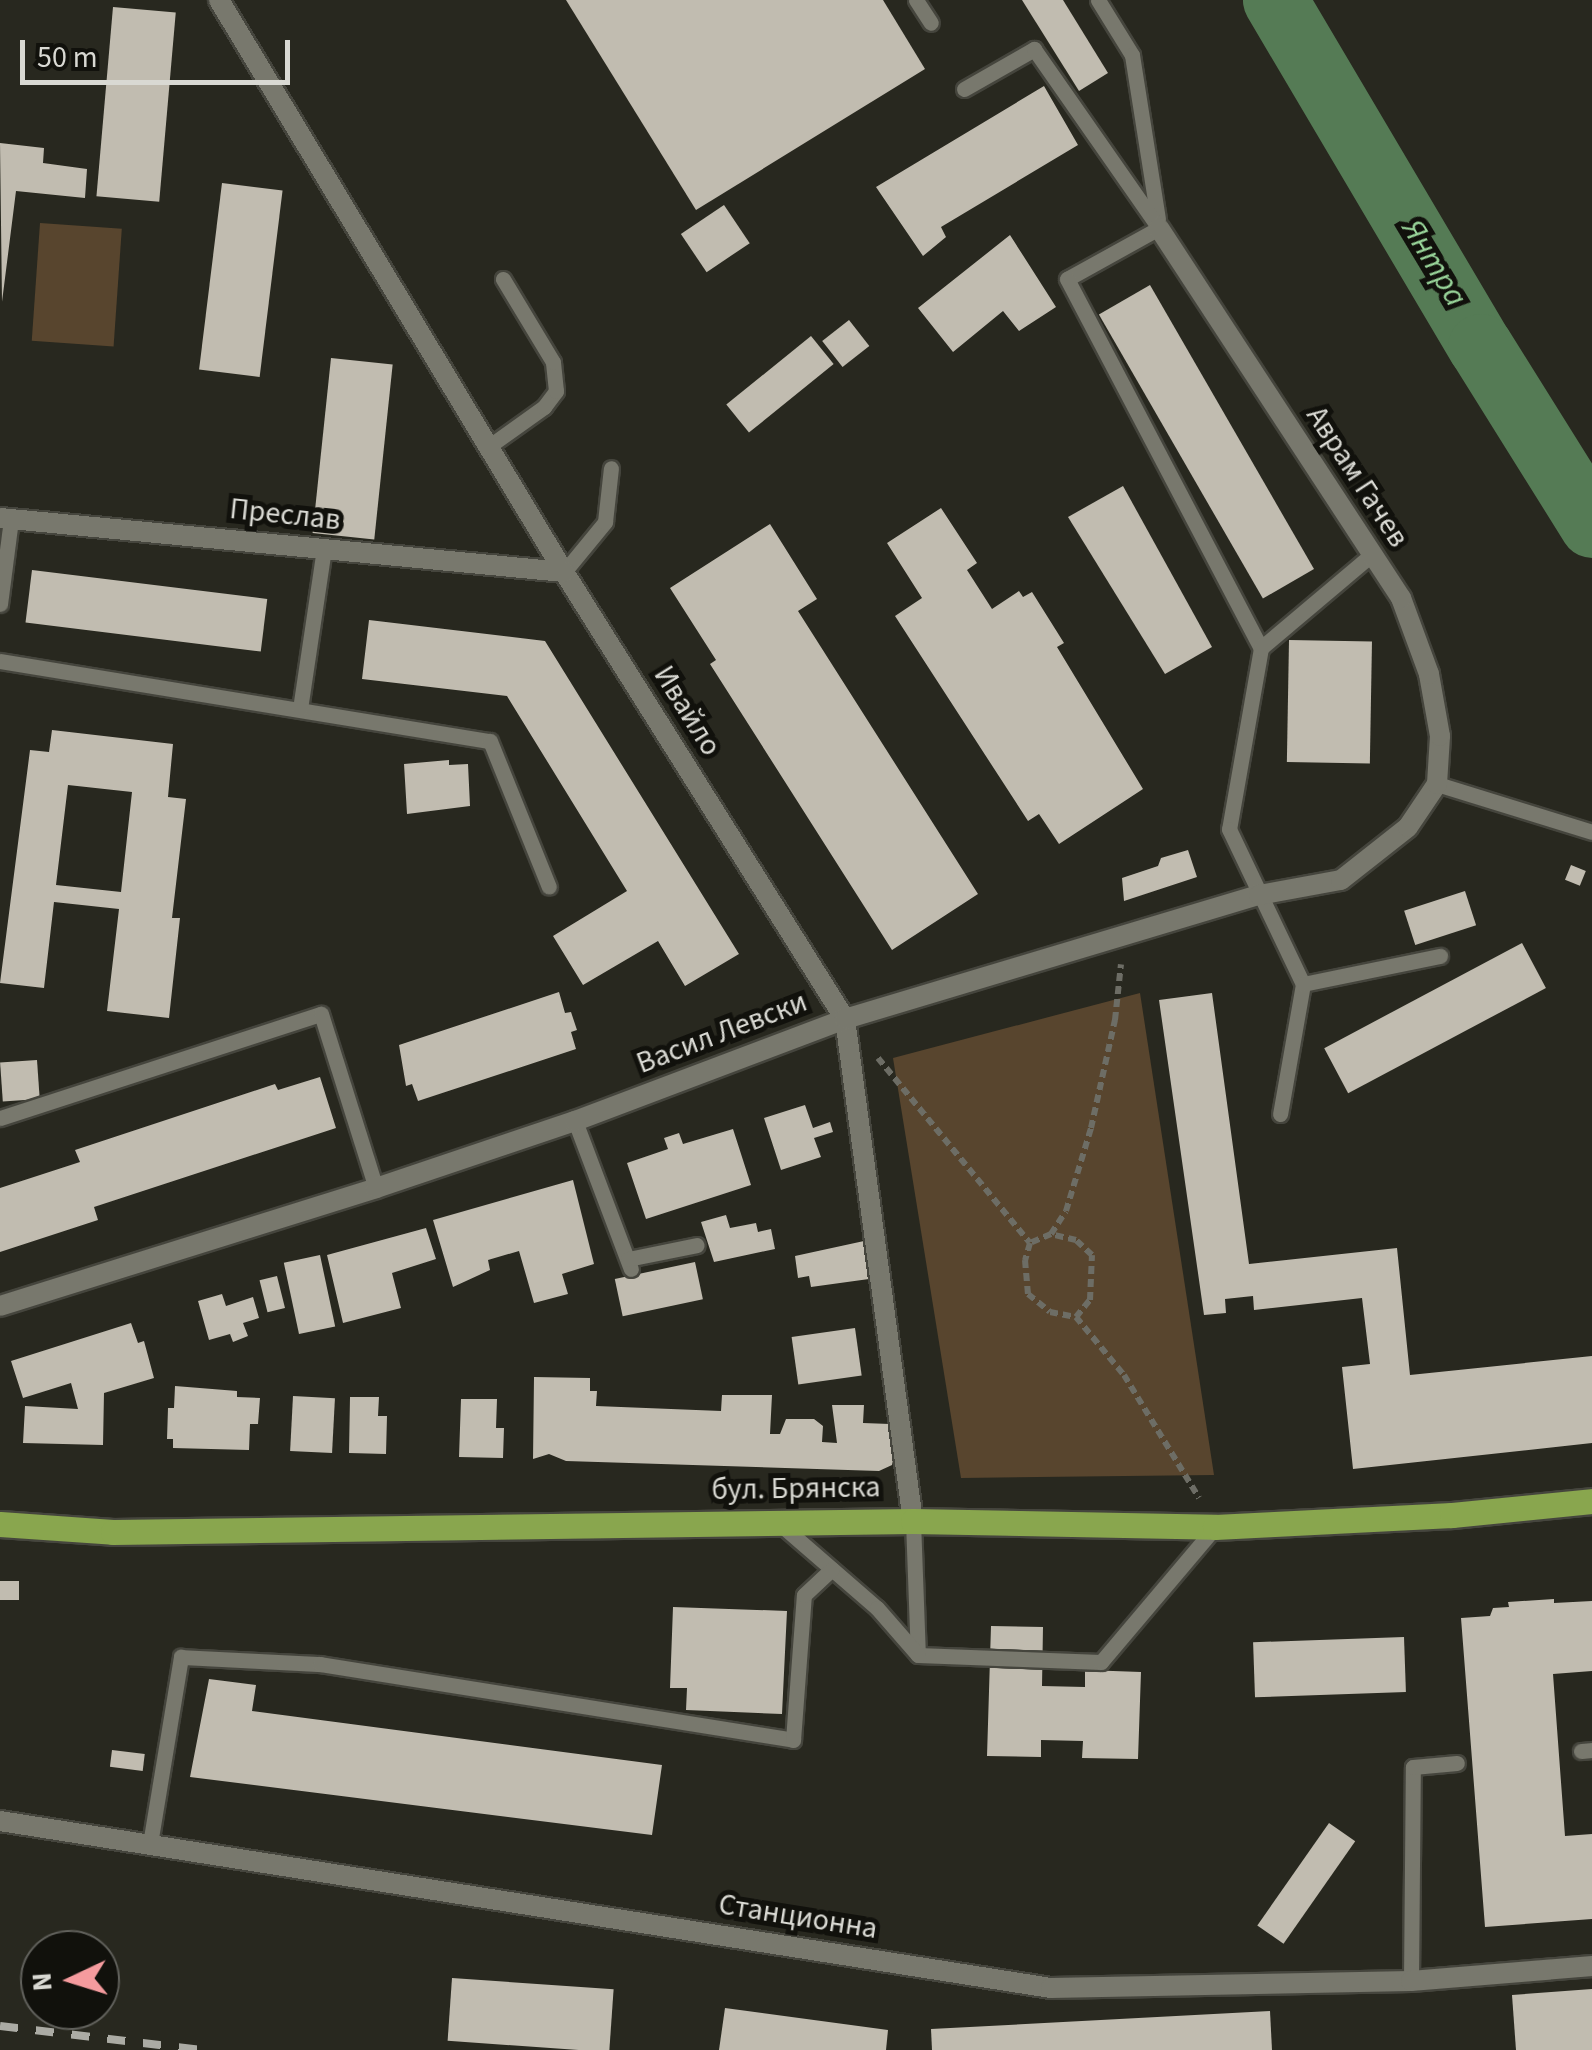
<!DOCTYPE html>
<meta charset="utf-8">
<style>
body{margin:0}
#map{position:relative;width:1592px;height:2050px;overflow:hidden;background:#28281f;font-family:"Source Sans 3",sans-serif}
div>[style]{position:absolute}
[style*='--x']{left:calc(var(--x)*1px);top:calc(var(--y)*1px);width:calc(var(--w)*1px);rotate:calc(var(--a)*1deg)}
.green>*{inset:0;background:#58452e;transform-origin:0 0}
.river>*{height:65px;margin:-32.5px;padding:0 32.5px;transform-origin:32.5px;border-radius:32.5px;background:#557b55}
.building>*{inset:0;background:#c1bcb0;transform-origin:0 0}
.path>*{height:6px;margin-top:-3px;transform-origin:0;background:repeating-linear-gradient(90deg,#6d6d65 0 8px,transparent 0 13px)}
.roads{filter:drop-shadow(2px 0 #45453d) drop-shadow(-2px 0 #45453d) drop-shadow(0 2px #45453d) drop-shadow(0 -2px #45453d)}
.service>*{height:15px;margin:-7.5px;padding:0 7.5px;transform-origin:7.5px;border-radius:7.5px;background:#78786d}
.minor>*{height:20px;margin:-10px;padding:0 10px;transform-origin:10px;border-radius:10px;background:#78786d}
.primary>*{height:25px;margin:-12.5px;padding:0 12.5px;transform-origin:12.5px;border-radius:12.5px;background:#89a64e}
.rail>*{height:8px;margin-top:-4px;transform-origin:0;background:repeating-linear-gradient(90deg,#ababa4 0 18px,transparent 0 36px)}
span{translate:-50% -50%;white-space:nowrap;text-align:center;line-height:1.15;-webkit-text-stroke:10px #11110c;paint-order:stroke}
.street-label{font-size:30px;color:#d9d9d3}
.water-label{font-size:32px;color:#99d59a;font-style:italic}
.north{position:absolute;left:20px;top:1930px;width:100px;height:100px;box-sizing:border-box;background:#11110c;border:2px solid #61615c;border-radius:50%;rotate:266deg;font-size:28px;font-weight:700;line-height:40px;text-align:center;color:#d9d9d3}
.north::after{content:'';display:block;margin:auto;width:35px;height:45px;background:#f59b9e;clip-path:polygon(50% 0,100% 100%,50% 72%,0 100%)}
.scale{position:absolute;left:20px;top:40px;width:270px;height:45px;box-sizing:border-box;border:5px solid #d9d9d3;border-top:0;padding-left:12px;font-size:30px;line-height:35px;white-space:nowrap;color:#d9d9d3;-webkit-text-stroke:8px #11110c;paint-order:stroke}
</style>
<div id="map">
<div class="green">
<i style="left:40px;top:223px;width:82px;height:118px;rotate:4deg"></i>
<i style="clip-path:polygon(1140px 993px,1214px 1475px,961px 1478px,893px 1058px)"></i>
</div>
<div class="river">
<i style="--x:1275;--y:0;--w:402;--a:59.4"></i>
<i style="--x:1480;--y:346;--w:211;--a:58"></i>
</div>
<div class="building">
<i style="clip-path:polygon(566px 0,883px 0,925px 69px,696px 210px)"></i>
<i style="clip-path:polygon(1022px 0,1063px 0,1108px 73px,1079px 91px)"></i>
<i style="left:113px;top:7px;width:63px;height:190px;rotate:5deg"></i>
<i style="clip-path:polygon(1044px 86px,1078px 145px,941px 227px,946px 237px,923px 256px,876px 187px)"></i>
<i style="clip-path:polygon(0 143px,44px 148px,43px 163px,87px 169px,85px 198px,16px 191px,2px 302px)"></i>
<i style="left:222px;top:183px;width:61px;height:188px;rotate:7deg"></i>
<i style="left:724px;top:205px;width:46px;height:52px;rotate:56deg"></i>
<i style="clip-path:polygon(1010px 235px,1056px 307px,1019px 331px,1003px 311px,953px 352px,918px 308px)"></i>
<i style="left:1150px;top:285px;width:328px;height:59px;rotate:60deg"></i>
<i style="left:849px;top:320px;width:33px;height:34px;rotate:52deg"></i>
<i style="left:811px;top:336px;width:36px;height:109px;rotate:51deg"></i>
<i style="left:331px;top:358px;width:62px;height:176px;rotate:6deg"></i>
<i style="clip-path:polygon(1123px 486px,1212px 647px,1165px 674px,1068px 517px)"></i>
<i style="clip-path:polygon(941px 508px,977px 563px,967px 570px,992px 609px,1019px 591px,1023px 597px,1032px 592px,1064px 643px,1057px 647px,1143px 789px,1059px 844px,1039px 814px,1028px 821px,895px 616px,922px 598px,887px 543px)"></i>
<i style="clip-path:polygon(770px 524px,817px 599px,798px 611px,978px 894px,892px 950px,710px 664px,716px 660px,670px 588px)"></i>
<i style="left:32px;top:570px;width:237px;height:53px;rotate:7deg"></i>
<i style="clip-path:polygon(369px 620px,545px 641px,739px 954px,685px 986px,658px 941px,583px 985px,553px 936px,627px 891px,507px 696px,362px 679px)"></i>
<i style="left:1289px;top:640px;width:83px;height:122px;rotate:1deg"></i>
<i style="clip-path:polygon(evenodd,52px 730px,173px 744px,168px 797px,186px 799px,172px 918px,180px 918px,169px 1018px,107px 1011px,119px 909px,54px 902px,44px 988px,0 983px,30px 750px,49px 752px,52px 730px,68px 785px,132px 792px,121px 892px,56px 885px,68px 785px)"></i>
<i style="clip-path:polygon(449px 760px,449px 765px,468px 764px,470px 806px,407px 814px,404px 764px)"></i>
<i style="clip-path:polygon(1188px 850px,1197px 877px,1124px 901px,1122px 878px,1158px 866px,1161px 858px)"></i>
<i style="left:1571px;top:865px;width:16px;height:16px;rotate:22deg"></i>
<i style="left:1465px;top:891px;width:36px;height:64px;rotate:72deg"></i>
<i style="left:1522px;top:943px;width:51px;height:224px;rotate:62deg"></i>
<i style="clip-path:polygon(559px 992px,565px 1013px,571px 1012px,577px 1030px,571px 1032px,576px 1049px,418px 1101px,412px 1084px,406px 1086px,399px 1045px)"></i>
<i style="clip-path:polygon(1212px 993px,1249px 1264px,1397px 1248px,1410px 1375px,1592px 1356px,1592px 1443px,1353px 1469px,1342px 1367px,1370px 1364px,1362px 1298px,1254px 1310px,1253px 1296px,1225px 1299px,1226px 1313px,1204px 1315px,1159px 1000px)"></i>
<i style="left:37px;top:1060px;width:39px;height:37px;rotate:86deg"></i>
<i style="clip-path:polygon(320px 1077px,336px 1128px,94px 1207px,98px 1220px,0 1252px,0 1188px,80px 1162px,75px 1150px,275px 1084px,278px 1090px)"></i>
<i style="clip-path:polygon(805px 1105px,813px 1128px,830px 1122px,833px 1132px,814px 1138px,821px 1157px,781px 1170px,764px 1118px)"></i>
<i style="clip-path:polygon(733px 1129px,751px 1185px,646px 1219px,627px 1163px,668px 1149px,664px 1138px,679px 1133px,683px 1144px)"></i>
<i style="clip-path:polygon(573px 1180px,594px 1264px,562px 1274px,568px 1294px,534px 1303px,519px 1251px,488px 1260px,490px 1270px,453px 1287px,433px 1220px)"></i>
<i style="clip-path:polygon(726px 1215px,730px 1228px,756px 1223px,758px 1232px,771px 1229px,775px 1249px,714px 1262px,701px 1222px)"></i>
<i style="clip-path:polygon(426px 1228px,436px 1259px,392px 1273px,401px 1308px,343px 1323px,327px 1255px)"></i>
<i style="clip-path:polygon(864px 1241px,869px 1279px,811px 1287px,809px 1276px,798px 1278px,795px 1256px)"></i>
<i style="left:320px;top:1255px;width:73px;height:37px;rotate:78deg"></i>
<i style="left:695px;top:1262px;width:38px;height:82px;rotate:78deg"></i>
<i style="left:277px;top:1276px;width:33px;height:18px;rotate:76deg"></i>
<i style="clip-path:polygon(222px 1294px,226px 1306px,253px 1297px,259px 1318px,243px 1323px,248px 1336px,233px 1342px,230px 1334px,209px 1340px,198px 1301px)"></i>
<i style="clip-path:polygon(131px 1323px,138px 1343px,144px 1341px,154px 1378px,104px 1393px,103px 1445px,23px 1443px,25px 1406px,78px 1409px,71px 1383px,23px 1398px,11px 1361px)"></i>
<i style="left:855px;top:1328px;width:48px;height:64px;rotate:82deg"></i>
<i style="clip-path:polygon(534px 1377px,590px 1378px,590px 1391px,597px 1391px,596px 1406px,721px 1411px,722px 1395px,772px 1395px,770px 1434px,780px 1434px,786px 1419px,814px 1419px,823px 1426px,822px 1442px,837px 1443px,832px 1405px,864px 1405px,863px 1423px,890px 1424px,894px 1455px,892px 1465px,879px 1471px,566px 1461px,549px 1454px,533px 1459px)"></i>
<i style="clip-path:polygon(175px 1386px,237px 1391px,237px 1397px,260px 1398px,258px 1424px,250px 1424px,249px 1450px,173px 1448px,173px 1439px,167px 1439px,168px 1408px,174px 1408px)"></i>
<i style="left:293px;top:1396px;width:42px;height:55px;rotate:3deg"></i>
<i style="clip-path:polygon(350px 1397px,379px 1397px,378px 1416px,387px 1416px,386px 1454px,349px 1453px)"></i>
<i style="clip-path:polygon(461px 1399px,497px 1399px,496px 1428px,504px 1428px,503px 1458px,459px 1457px)"></i>
<i style="left:0;top:1581px;width:19px;height:19px"></i>
<i style="clip-path:polygon(1554px 1599px,1554px 1603px,1592px 1601px,1592px 1671px,1553px 1674px,1565px 1836px,1592px 1834px,1592px 1919px,1485px 1927px,1461px 1618px,1490px 1616px,1493px 1608px,1509px 1607px,1508px 1602px)"></i>
<i style="clip-path:polygon(673px 1607px,787px 1611px,782px 1714px,686px 1710px,687px 1688px,670px 1688px)"></i>
<i style="clip-path:polygon(991px 1626px,1043px 1627px,1042px 1686px,1085px 1687px,1085px 1670px,1141px 1672px,1138px 1759px,1082px 1758px,1083px 1741px,1041px 1740px,1041px 1757px,987px 1756px)"></i>
<i style="left:1404px;top:1637px;width:55px;height:151px;rotate:88deg"></i>
<i style="clip-path:polygon(209px 1679px,256px 1685px,252px 1711px,662px 1765px,652px 1835px,190px 1777px)"></i>
<i style="left:112px;top:1750px;width:33px;height:17px;rotate:7deg"></i>
<i style="left:1329px;top:1823px;width:32px;height:125px;rotate:35deg"></i>
<i style="left:452px;top:1978px;width:162px;height:63px;rotate:4deg"></i>
<i style="clip-path:polygon(1592px 1989px,1592px 2050px,1516px 2050px,1512px 1995px)"></i>
<i style="clip-path:polygon(725px 2008px,888px 2030px,886px 2050px,719px 2050px)"></i>
<i style="clip-path:polygon(1270px 2011px,1272px 2050px,932px 2050px,931px 2029px)"></i>
</div>
<div class="path">
<i style="--x:878;--y:1058;--w:239;--a:50.6"></i>
<i style="--x:1051;--y:1234;--w:27;--a:-57"></i>
<i style="--x:1066;--y:1211;--w:87;--a:-73.2"></i>
<i style="--x:1091;--y:1128;--w:111;--a:-77.5"></i>
<i style="--x:1115;--y:1020;--w:56;--a:-83.9"></i>
<i style="--x:1076;--y:1317;--w:22;--a:-51"></i>
<i style="--x:1090;--y:1300;--w:45;--a:-87.5"></i>
<i style="--x:1092;--y:1255;--w:22;--a:-137"></i>
<i style="--x:1076;--y:1240;--w:26;--a:-167"></i>
<i style="--x:1051;--y:1234;--w:23;--a:157"></i>
<i style="--x:1030;--y:1243;--w:18;--a:106"></i>
<i style="--x:1025;--y:1260;--w:34;--a:85"></i>
<i style="--x:1028;--y:1294;--w:28;--a:39"></i>
<i style="--x:1050;--y:1312;--w:26;--a:11"></i>
<i style="--x:1076;--y:1317;--w:75;--a:50.4"></i>
<i style="--x:1124;--y:1375;--w:144;--a:58.6"></i>
</div>
<div class="roads">
<div class="service">
<i style="--x:916;--y:0;--w:27;--a:57"></i>
<i style="--x:1098;--y:0;--w:65;--a:58.3"></i>
<i style="--x:1132;--y:55;--w:166;--a:81"></i>
<i style="--x:964;--y:89;--w:81;--a:-29.7"></i>
<i style="--x:1034;--y:49;--w:218;--a:55.1"></i>
<i style="--x:1159;--y:228;--w:105;--a:151"></i>
<i style="--x:1067;--y:279;--w:417;--a:62.3"></i>
<i style="--x:1261;--y:648;--w:184;--a:100"></i>
<i style="--x:1229;--y:829;--w:172;--a:64.5"></i>
<i style="--x:1303;--y:984;--w:132;--a:100"></i>
<i style="--x:488;--y:447;--w:69;--a:-35.5"></i>
<i style="--x:544;--y:407;--w:20;--a:-53"></i>
<i style="--x:556;--y:391;--w:29;--a:-96"></i>
<i style="--x:553;--y:362;--w:97;--a:-121.1"></i>
<i style="--x:564;--y:572;--w:65;--a:-50.6"></i>
<i style="--x:605;--y:522;--w:54;--a:-83.7"></i>
<i style="--x:0;--y:604;--w:86;--a:-82.6"></i>
<i style="--x:1261;--y:648;--w:144;--a:-40.2"></i>
<i style="--x:0;--y:661;--w:496;--a:9.3"></i>
<i style="--x:490;--y:741;--w:157;--a:68"></i>
<i style="--x:300;--y:709;--w:162;--a:-81.5"></i>
<i style="--x:1437;--y:784;--w:162;--a:17.2"></i>
<i style="--x:1303;--y:984;--w:140;--a:-11.6"></i>
<i style="--x:0;--y:1118;--w:337;--a:-18"></i>
<i style="--x:321;--y:1014;--w:182;--a:72.5"></i>
<i style="--x:575;--y:1121;--w:158;--a:69.3"></i>
<i style="--x:628;--y:1259;--w:70;--a:-11.5"></i>
<i style="--x:913;--y:1521;--w:134;--a:87.9"></i>
<i style="--x:918;--y:1655;--w:183;--a:2.2"></i>
<i style="--x:1101;--y:1662;--w:177;--a:-49.8"></i>
<i style="--x:780;--y:1524;--w:128;--a:40.9"></i>
<i style="--x:877;--y:1608;--w:62;--a:48.9"></i>
<i style="--x:1581;--y:1751;--w:11;--a:-5"></i>
<i style="--x:150;--y:1844;--w:190;--a:-80.6"></i>
<i style="--x:181;--y:1657;--w:139;--a:2.9"></i>
<i style="--x:320;--y:1664;--w:479;--a:9.1"></i>
<i style="--x:793;--y:1740;--w:145;--a:-85.7"></i>
<i style="--x:804;--y:1595;--w:38;--a:-43"></i>
<i style="--x:1411;--y:1981;--w:214;--a:-89.5"></i>
<i style="--x:1413;--y:1767;--w:44;--a:-5.2"></i>
</div>
<div class="minor">
<i style="--x:219;--y:0;--w:668;--a:58.9"></i>
<i style="--x:564;--y:572;--w:528;--a:57.85"></i>
<i style="--x:845;--y:1019;--w:507;--a:82.29"></i>
<i style="--x:0;--y:518;--w:567;--a:5.47"></i>
<i style="--x:0;--y:1306;--w:394;--a:-17.4"></i>
<i style="--x:376;--y:1188;--w:210;--a:-18.6"></i>
<i style="--x:575;--y:1121;--w:289;--a:-20.7"></i>
<i style="--x:845;--y:1019;--w:432;--a:-16.7"></i>
<i style="--x:1259;--y:895;--w:83;--a:-10.4"></i>
<i style="--x:1341;--y:880;--w:85;--a:-38.3"></i>
<i style="--x:1408;--y:827;--w:52;--a:-56"></i>
<i style="--x:1437;--y:784;--w:48;--a:-86.4"></i>
<i style="--x:1440;--y:736;--w:63;--a:-100.1"></i>
<i style="--x:1429;--y:674;--w:81;--a:-110.2"></i>
<i style="--x:1401;--y:598;--w:442;--a:-123.2"></i>
<i style="--x:0;--y:1821;--w:1064;--a:9.03"></i>
<i style="--x:1051;--y:1988;--w:360;--a:-1.1"></i>
<i style="--x:1411;--y:1981;--w:182;--a:-4.7"></i>
</div>
<div class="primary">
<i style="--x:0;--y:1524;--w:113;--a:4"></i>
<i style="--x:113;--y:1532;--w:800;--a:-0.79"></i>
<i style="--x:913;--y:1521;--w:302;--a:1.1"></i>
<i style="--x:1215;--y:1527;--w:237;--a:-2.9"></i>
<i style="--x:1452;--y:1515;--w:141;--a:-5.7"></i>
</div>
</div>
<div class="rail">
<i style="--x:0;--y:2026;--w:201;--a:6.8"></i>
</div>
<div class="street-label">
<span style="left:1357px;top:477px;rotate:57deg">Аврам Гачев</span>
<span style="left:285px;top:515px;rotate:6deg">Преслав</span>
<span style="left:687px;top:711px;rotate:58deg">Ивайло</span>
<span style="left:722px;top:1033px;rotate:-21deg">Васил Левски</span>
<span style="left:796px;top:1489px;rotate:-1deg">бул. Брянска</span>
<span style="left:798px;top:1917px;rotate:9deg">Станционна</span>
</div>
<div class="water-label">
<span style="left:1434px;top:263px;rotate:59deg">Янтра</span>
</div>
<div class="north">N</div>
<div class="scale">50 m</div>
</div>
